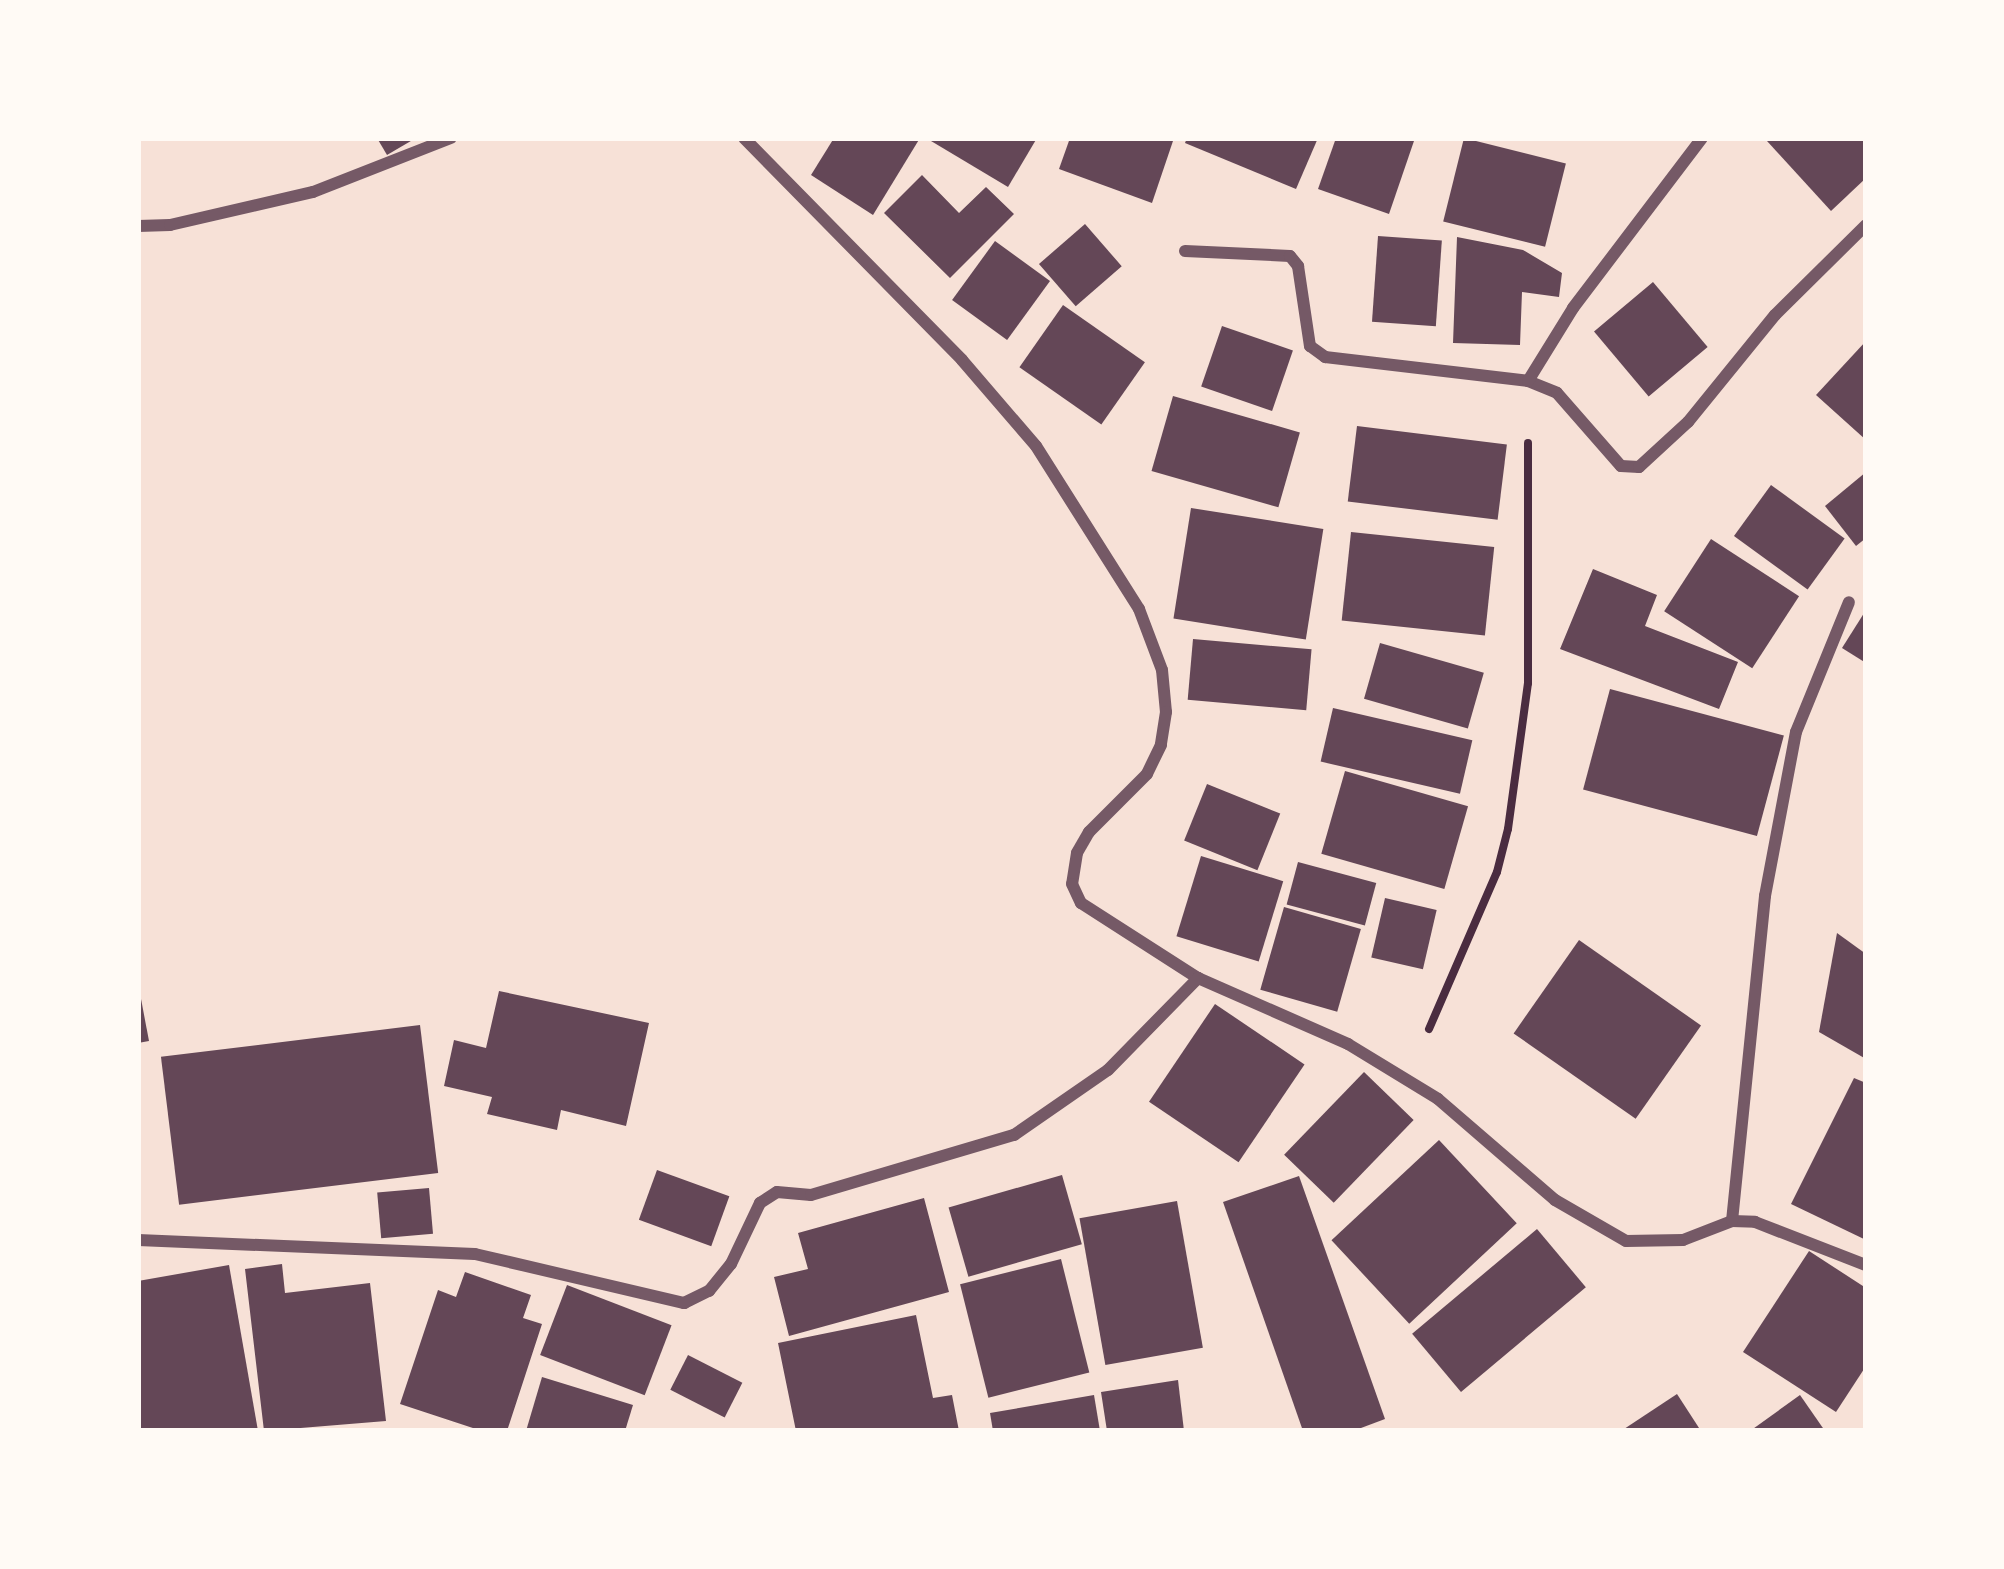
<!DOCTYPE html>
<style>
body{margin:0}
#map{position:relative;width:2004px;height:1569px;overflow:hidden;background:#f7e1d7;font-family:"Titillium Web",sans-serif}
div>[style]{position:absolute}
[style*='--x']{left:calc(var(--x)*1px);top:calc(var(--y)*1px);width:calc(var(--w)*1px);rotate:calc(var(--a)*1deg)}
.building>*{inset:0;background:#644757;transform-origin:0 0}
.path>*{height:8px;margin:-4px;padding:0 4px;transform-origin:4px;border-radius:4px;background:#4a2c40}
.minor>*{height:12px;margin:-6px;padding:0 6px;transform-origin:6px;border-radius:6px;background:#755966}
span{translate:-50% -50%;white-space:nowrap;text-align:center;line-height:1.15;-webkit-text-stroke:9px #fffaf5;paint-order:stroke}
.frame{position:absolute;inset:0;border:141px solid #fffaf5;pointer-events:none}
</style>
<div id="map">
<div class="building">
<i style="clip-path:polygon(377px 138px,416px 138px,387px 155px)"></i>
<i style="clip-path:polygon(834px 138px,920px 138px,873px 215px,811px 175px)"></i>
<i style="clip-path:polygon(926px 138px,1037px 138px,1008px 187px)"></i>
<i style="clip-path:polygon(1070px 138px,1174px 138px,1152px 203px,1059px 169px)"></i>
<i style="clip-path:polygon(1187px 138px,1318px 138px,1296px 189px,1185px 143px)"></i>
<i style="clip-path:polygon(1336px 138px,1415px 138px,1389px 214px,1318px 189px)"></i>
<i style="left:1464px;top:138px;width:105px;height:86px;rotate:14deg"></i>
<i style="clip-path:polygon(1770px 138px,1866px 138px,1866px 178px,1831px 211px,1767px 141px)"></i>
<i style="clip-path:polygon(922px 175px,959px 213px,986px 187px,1014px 214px,950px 278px,884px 213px)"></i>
<i style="left:1085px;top:224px;width:56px;height:61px;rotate:49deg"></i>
<i style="left:1378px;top:236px;width:64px;height:86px;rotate:4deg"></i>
<i style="clip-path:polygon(1457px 237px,1523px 250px,1562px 273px,1559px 297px,1522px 292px,1520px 345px,1453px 343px)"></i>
<i style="left:995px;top:241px;width:68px;height:73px;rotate:36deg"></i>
<i style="left:1653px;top:282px;width:85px;height:77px;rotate:50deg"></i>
<i style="left:1063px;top:305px;width:100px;height:76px;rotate:35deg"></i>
<i style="left:1222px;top:326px;width:75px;height:64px;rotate:19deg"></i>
<i style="clip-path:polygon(1866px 341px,1866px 440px,1816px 395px)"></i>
<i style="left:1173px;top:396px;width:132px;height:78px;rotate:16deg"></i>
<i style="left:1357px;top:426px;width:151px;height:76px;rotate:7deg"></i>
<i style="clip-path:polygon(1866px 472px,1866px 538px,1856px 546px,1825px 506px)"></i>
<i style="left:1771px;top:485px;width:91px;height:63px;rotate:36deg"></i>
<i style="left:1191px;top:508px;width:134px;height:112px;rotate:9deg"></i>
<i style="left:1351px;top:532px;width:144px;height:89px;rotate:6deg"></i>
<i style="left:1711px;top:539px;width:105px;height:86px;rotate:33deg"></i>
<i style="clip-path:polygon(1593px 569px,1657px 595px,1645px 626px,1738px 662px,1719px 709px,1560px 649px)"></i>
<i style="clip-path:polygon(1866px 610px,1866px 663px,1842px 648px)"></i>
<i style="left:1193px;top:639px;width:119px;height:61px;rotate:5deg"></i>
<i style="left:1380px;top:643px;width:108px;height:58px;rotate:16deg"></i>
<i style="left:1610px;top:689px;width:180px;height:104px;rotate:15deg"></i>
<i style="left:1333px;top:708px;width:143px;height:55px;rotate:13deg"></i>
<i style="left:1345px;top:771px;width:128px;height:86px;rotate:16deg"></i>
<i style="left:1207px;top:784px;width:79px;height:61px;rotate:22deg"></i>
<i style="left:1201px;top:856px;width:86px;height:84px;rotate:17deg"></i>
<i style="left:1298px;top:862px;width:81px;height:44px;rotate:15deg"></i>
<i style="left:1385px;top:898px;width:53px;height:61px;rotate:13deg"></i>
<i style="left:1284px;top:907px;width:80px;height:86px;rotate:16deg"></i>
<i style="clip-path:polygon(1837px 933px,1866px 954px,1866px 1059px,1819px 1032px)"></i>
<i style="left:1579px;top:940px;width:149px;height:114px;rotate:35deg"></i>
<i style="clip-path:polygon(138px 983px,149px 1041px,138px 1043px)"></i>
<i style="clip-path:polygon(499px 991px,649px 1023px,626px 1126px,561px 1110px,557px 1130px,487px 1114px,492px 1097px,444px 1086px,454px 1040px,486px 1048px)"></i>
<i style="left:1215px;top:1004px;width:108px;height:118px;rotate:34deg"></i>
<i style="left:420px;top:1025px;width:149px;height:261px;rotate:83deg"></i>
<i style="left:1364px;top:1072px;width:69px;height:115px;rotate:44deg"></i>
<i style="clip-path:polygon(1854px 1078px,1866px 1083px,1866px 1240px,1791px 1204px)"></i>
<i style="left:1439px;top:1140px;width:114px;height:147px;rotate:47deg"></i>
<i style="left:657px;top:1170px;width:77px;height:53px;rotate:20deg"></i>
<i style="left:1062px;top:1175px;width:72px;height:118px;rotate:74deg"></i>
<i style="clip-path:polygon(1299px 1176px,1385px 1419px,1353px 1431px,1303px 1431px,1223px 1202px)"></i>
<i style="left:429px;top:1188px;width:46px;height:52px;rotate:85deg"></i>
<i style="clip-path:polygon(924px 1198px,949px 1292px,789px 1336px,774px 1277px,808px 1269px,798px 1233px)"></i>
<i style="left:1177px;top:1201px;width:149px;height:99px;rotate:80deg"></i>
<i style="left:1537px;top:1229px;width:76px;height:163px;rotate:50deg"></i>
<i style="clip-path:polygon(1809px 1251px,1866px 1288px,1866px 1366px,1836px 1412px,1743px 1352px)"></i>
<i style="left:1061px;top:1259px;width:117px;height:104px;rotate:76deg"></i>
<i style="clip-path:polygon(282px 1264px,285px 1293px,370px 1283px,386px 1421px,264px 1431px,245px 1269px)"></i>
<i style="clip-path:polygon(229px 1265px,258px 1431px,138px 1431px,138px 1281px)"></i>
<i style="clip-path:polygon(465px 1272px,531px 1295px,523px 1318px,542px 1324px,507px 1431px,482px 1431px,400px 1404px,438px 1290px,456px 1297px)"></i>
<i style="left:567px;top:1285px;width:112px;height:75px;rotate:21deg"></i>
<i style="clip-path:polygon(916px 1315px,933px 1398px,952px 1395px,959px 1431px,796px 1431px,778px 1343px)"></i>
<i style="left:688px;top:1355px;width:61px;height:39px;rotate:27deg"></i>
<i style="clip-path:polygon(542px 1377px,633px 1405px,625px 1431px,526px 1431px)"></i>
<i style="clip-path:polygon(1178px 1380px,1184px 1431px,1107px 1431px,1101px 1392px)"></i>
<i style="clip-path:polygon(1677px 1394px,1701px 1431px,1621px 1431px)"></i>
<i style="clip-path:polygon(1094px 1395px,1100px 1431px,993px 1431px,990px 1413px)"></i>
<i style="clip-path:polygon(1800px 1395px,1825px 1431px,1750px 1431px)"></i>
</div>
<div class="path">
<i style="--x:1429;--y:1029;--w:171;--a:-66.6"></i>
<i style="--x:1497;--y:872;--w:44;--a:-75.7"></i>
<i style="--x:1508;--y:829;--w:147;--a:-82.2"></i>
<i style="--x:1528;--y:683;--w:240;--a:-90"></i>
</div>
<div class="minor">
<i style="--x:744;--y:138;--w:311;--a:45.5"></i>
<i style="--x:962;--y:360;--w:113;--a:49.3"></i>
<i style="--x:1036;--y:446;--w:193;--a:57.7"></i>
<i style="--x:1139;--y:609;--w:65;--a:69.3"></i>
<i style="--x:1162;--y:670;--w:42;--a:84.6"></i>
<i style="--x:1166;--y:712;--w:33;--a:99"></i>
<i style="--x:1161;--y:745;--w:32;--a:116"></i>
<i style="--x:1147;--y:774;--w:82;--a:135"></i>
<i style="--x:1089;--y:832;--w:24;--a:120"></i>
<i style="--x:1077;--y:853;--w:31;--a:99"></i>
<i style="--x:1072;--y:884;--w:21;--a:65"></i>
<i style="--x:1081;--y:903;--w:139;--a:32.7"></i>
<i style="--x:1198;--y:978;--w:164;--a:23.7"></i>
<i style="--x:1348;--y:1044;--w:105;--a:31.4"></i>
<i style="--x:1438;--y:1099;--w:155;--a:40.8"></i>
<i style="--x:1555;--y:1200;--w:82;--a:30"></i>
<i style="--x:1626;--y:1241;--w:57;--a:-1"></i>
<i style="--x:1683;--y:1240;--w:53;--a:-21.2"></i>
<i style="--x:1732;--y:1221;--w:23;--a:2"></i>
<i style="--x:1755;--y:1222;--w:119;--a:21.2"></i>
<i style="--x:138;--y:226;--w:32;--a:-2"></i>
<i style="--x:170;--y:225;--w:147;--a:-13"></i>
<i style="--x:313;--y:192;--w:148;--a:-21.4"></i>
<i style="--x:1185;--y:251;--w:105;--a:2.7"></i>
<i style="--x:1290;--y:256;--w:13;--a:51"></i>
<i style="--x:1298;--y:266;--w:81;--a:81.5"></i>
<i style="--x:1310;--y:346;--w:19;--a:36"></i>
<i style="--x:1325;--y:357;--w:204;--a:6.7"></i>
<i style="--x:1528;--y:381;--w:31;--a:22"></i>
<i style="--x:1557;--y:393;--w:97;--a:48.8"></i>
<i style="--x:1621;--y:466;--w:18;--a:3"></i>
<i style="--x:1639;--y:467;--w:67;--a:-42.6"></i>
<i style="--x:1688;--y:422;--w:138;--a:-50.9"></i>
<i style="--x:1775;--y:315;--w:128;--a:-44.7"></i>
<i style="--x:1528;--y:381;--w:86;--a:-58.3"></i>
<i style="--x:1573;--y:308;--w:213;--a:-52.8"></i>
<i style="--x:1732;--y:1221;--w:327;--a:-84.2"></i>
<i style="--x:1765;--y:896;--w:167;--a:-79.3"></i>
<i style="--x:1796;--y:732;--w:140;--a:-67.8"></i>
<i style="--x:138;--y:1240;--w:337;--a:2.4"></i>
<i style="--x:475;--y:1254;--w:215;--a:13.2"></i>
<i style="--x:684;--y:1303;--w:28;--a:-26"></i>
<i style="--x:709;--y:1291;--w:35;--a:-51"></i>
<i style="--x:731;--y:1264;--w:68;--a:-64.6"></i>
<i style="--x:760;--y:1203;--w:20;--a:-33"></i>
<i style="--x:777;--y:1192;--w:34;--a:5"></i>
<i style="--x:811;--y:1195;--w:212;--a:-16.5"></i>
<i style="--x:1014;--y:1135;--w:114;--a:-34.7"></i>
<i style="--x:1108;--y:1070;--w:129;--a:-45.6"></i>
</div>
<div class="frame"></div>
</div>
